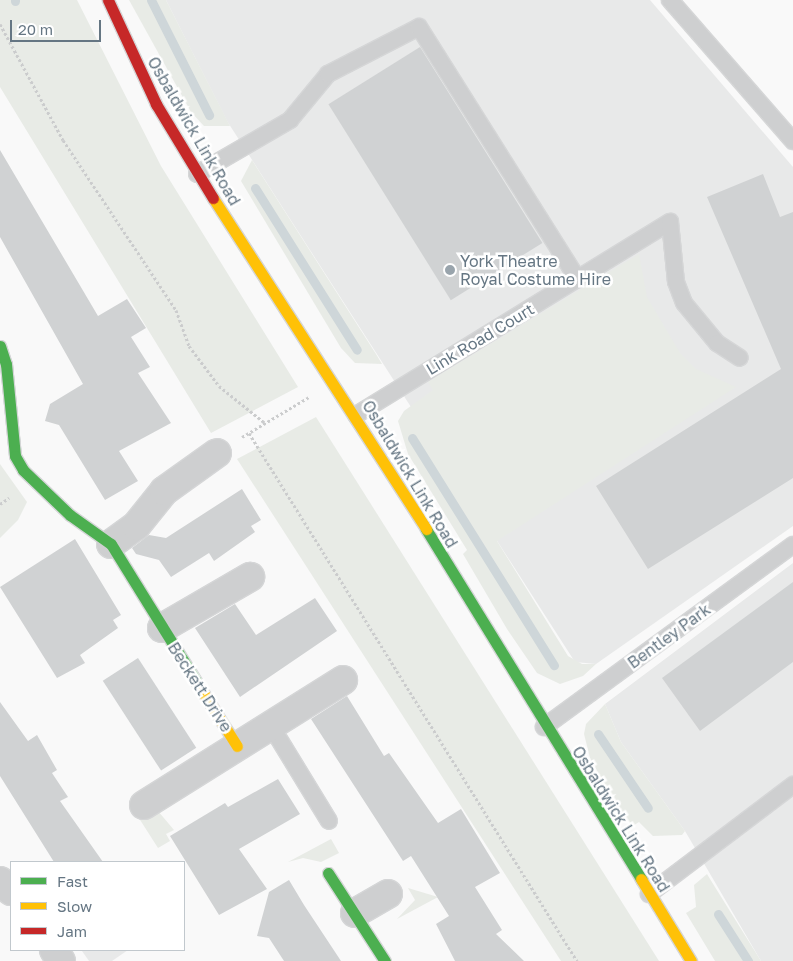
<!DOCTYPE html>
<style>
body{margin:0}
#map{position:relative;width:793px;height:961px;overflow:hidden;background:#f9f9f9;font-family:"Golos Text",sans-serif}
div>[style]{position:absolute}
[style*='--x']{left:calc(var(--x)*1px);top:calc(var(--y)*1px);width:calc(var(--w)*1px);rotate:calc(var(--a)*1deg)}
.built>*{inset:0;background:#e8e9e9}
.green>*{inset:0;background:#e8ebe6}
.stream>*{height:9px;margin:-4.5px;padding:0 4.5px;transform-origin:4.5px;border-radius:4.5px;background:#ced6d9}
.building>*{inset:0;background:#d0d2d3;transform-origin:0 0}
.path>*{height:3px;margin-top:-1.5px;transform-origin:0;background:repeating-linear-gradient(90deg,#cbcccd 0 2.5px,transparent 0 5px)}
.roads{filter:drop-shadow(1px 0 #d5d6d7) drop-shadow(-1px 0 #d5d6d7) drop-shadow(0 1px #d5d6d7) drop-shadow(0 -1px #d5d6d7)}
.lane>*{height:16px;margin:-8px;padding:0 8px;transform-origin:8px;border-radius:8px;background:#cecfd0}
.street>*{height:28px;margin:-14px;padding:0 14px;transform-origin:14px;border-radius:14px;background:#cecfd0}
.fast>*{height:11px;margin:-5.5px;padding:0 5.5px;transform-origin:5.5px;border-radius:5.5px;background:#4caf50}
.slow>*{height:11px;margin:-5.5px;padding:0 5.5px;transform-origin:5.5px;border-radius:5.5px;background:#ffc107}
.jam>*{height:11px;margin:-5.5px;padding:0 5.5px;transform-origin:5.5px;border-radius:5.5px;background:#c62828}
.dots>*{width:14px;height:14px;translate:-50% -50%;box-sizing:border-box;border:2px solid #fff;border-radius:50%}
span{translate:-50% -50%;white-space:nowrap;text-align:center;line-height:1.15;-webkit-text-stroke:5px #fff;paint-order:stroke}
.street-label{font-size:16px;color:#657683}
.poi-label{font-size:16px;color:#657683}
.left{translate:0 -50%;text-align:left}
.legend{position:absolute;left:10px;top:861px;width:175px;height:90px;box-sizing:border-box;background:#fff;border:1px solid #c1c8cd;margin:0;padding:6px 9px;list-style:none;font-size:15px;color:#657683}
.legend li{display:flex;align-items:center;gap:10px;height:25px}
.legend b{width:25px;border:1px solid #c1c8cd}
.scale{position:absolute;left:10px;top:20px;width:91px;height:22px;box-sizing:border-box;border:2px solid #657683;border-top:0;padding-left:6px;font-size:15px;line-height:18px;white-space:nowrap;color:#657683;-webkit-text-stroke:4px #fff;paint-order:stroke}
</style>
<div id="map">
<div class="built">
<i style="clip-path:polygon(166px 0,650px 0,793px 167px,793px 526px,596px 664px,575px 662px,227px 121px)"></i>
<i style="clip-path:polygon(793px 563px,793px 961px,761px 961px,685px 831px,621px 742px,605px 704px)"></i>
<i style="clip-path:polygon(128px 950px,112px 961px,89px 961px,82px 951px)"></i>
</div>
<div class="green">
<i style="clip-path:polygon(0 0,77px 0,161px 166px,298px 387px,211px 433px,0 87px)"></i>
<i style="clip-path:polygon(129px 0,166px 0,230px 126px,204px 126px,191px 112px)"></i>
<i style="clip-path:polygon(252px 160px,376px 354px,382px 364px,355px 363px,341px 348px,241px 181px)"></i>
<i style="clip-path:polygon(639px 254px,647px 297px,680px 353px,696px 369px,736px 387px,497px 541px,568px 656px,582px 664px,596px 664px,583px 676px,560px 684px,537px 673px,507px 629px,463px 554px,467px 550px,408px 454px,398px 421px,404px 411px,433px 390px,428px 382px)"></i>
<i style="clip-path:polygon(316px 417px,613px 888px,659px 961px,561px 961px,237px 459px)"></i>
<i style="clip-path:polygon(0 464px,27px 502px,18px 520px,0 538px)"></i>
<i style="clip-path:polygon(605px 704px,621px 742px,685px 831px,682px 835px,653px 836px,639px 822px,631px 827px,605px 785px,590px 758px,584px 734px,586px 724px)"></i>
<i style="clip-path:polygon(158px 811px,174px 830px,166px 834px,170px 841px,158px 848px,135px 812px)"></i>
<i style="clip-path:polygon(331px 839px,339px 853px,321px 862px,303px 858px,288px 862px)"></i>
<i style="clip-path:polygon(707px 874px,710px 879px,761px 961px,715px 961px,686px 913px,696px 907px,694px 885px)"></i>
<i style="clip-path:polygon(408px 888px,438px 897px,397px 919px,415px 900px)"></i>
</div>
<div class="stream">
<i style="--x:15;--y:0;--w:1;--a:90"></i>
<i style="--x:151;--y:0;--w:129;--a:63.2"></i>
<i style="--x:255;--y:188;--w:191;--a:57.8"></i>
<i style="--x:412;--y:438;--w:268;--a:58"></i>
<i style="--x:598;--y:734;--w:89;--a:56"></i>
<i style="--x:718;--y:914;--w:56;--a:57.4"></i>
</div>
<div class="building">
<i style="left:420px;top:47px;width:231px;height:108px;rotate:58deg"></i>
<i style="clip-path:polygon(0 150px,98px 316px,127px 299px,146px 328px,131px 337px,150px 367px,138px 373px,171px 423px,119px 451px,138px 481px,105px 500px,59px 425px,45px 421px,50px 404px,83px 384px,0 237px)"></i>
<i style="clip-path:polygon(763px 174px,780px 217px,793px 212px,793px 478px,648px 569px,596px 486px,781px 369px,707px 197px)"></i>
<i style="clip-path:polygon(242px 489px,261px 520px,251px 526px,255px 532px,214px 561px,209px 553px,171px 577px,159px 560px,136px 554px,132px 548px,149px 535px,166px 538px)"></i>
<i style="clip-path:polygon(75px 539px,121px 615px,113px 620px,118px 628px,80px 655px,85px 663px,57px 678px,0 587px)"></i>
<i style="clip-path:polygon(793px 582px,793px 662px,700px 731px,662px 678px)"></i>
<i style="clip-path:polygon(315px 598px,337px 631px,240px 697px,195px 628px,235px 604px,256px 635px)"></i>
<i style="left:138px;top:658px;width:107px;height:42px;rotate:57deg"></i>
<i style="clip-path:polygon(347px 696px,384px 756px,389px 753px,438px 823px,461px 809px,500px 873px,475px 887px,502px 930px,496px 934px,524px 961px,455px 961px,436px 924px,449px 916px,411px 856px,403px 861px,311px 719px)"></i>
<i style="clip-path:polygon(0 702px,28px 741px,37px 735px,57px 770px,52px 773px,68px 797px,60px 801px,103px 862px,54px 862px,0 776px)"></i>
<i style="clip-path:polygon(278px 779px,300px 814px,239px 849px,267px 889px,219px 915px,170px 836px,225px 803px,228px 807px)"></i>
<i style="clip-path:polygon(289px 880px,304px 905px,341px 961px,284px 961px,269px 938px,257px 936px,269px 892px)"></i>
</div>
<div class="path">
<i style="--x:0;--y:24;--w:132;--a:61.5"></i>
<i style="--x:63;--y:140;--w:204;--a:56.4"></i>
<i style="--x:176;--y:310;--w:38;--a:70"></i>
<i style="--x:189;--y:346;--w:50;--a:53.1"></i>
<i style="--x:219;--y:386;--w:59;--a:38.8"></i>
<i style="--x:249;--y:433;--w:622;--a:58.15"></i>
<i style="--x:242;--y:437;--w:78;--a:-30.8"></i>
<i style="--x:0;--y:504;--w:11;--a:-34"></i>
</div>
<div class="roads">
<div class="lane">
<i style="--x:670;--y:0;--w:187;--a:48.9"></i>
<i style="--x:197;--y:174;--w:108;--a:-30.1"></i>
<i style="--x:290;--y:120;--w:60;--a:-50.4"></i>
<i style="--x:328;--y:74;--w:102;--a:-27.3"></i>
<i style="--x:419;--y:27;--w:298;--a:57.8"></i>
<i style="--x:356;--y:415;--w:369;--a:-31.6"></i>
<i style="--x:670;--y:222;--w:60;--a:84.3"></i>
<i style="--x:676;--y:282;--w:22;--a:69"></i>
<i style="--x:684;--y:303;--w:52;--a:50.5"></i>
<i style="--x:717;--y:343;--w:27;--a:33"></i>
<i style="--x:271;--y:726;--w:111;--a:58.6"></i>
<i style="--x:544;--y:727;--w:308;--a:-36.2"></i>
<i style="--x:649;--y:894;--w:181;--a:-37.1"></i>
</div>
<div class="street">
<i style="--x:111;--y:544;--w:31;--a:-36"></i>
<i style="--x:136;--y:526;--w:45;--a:-51.3"></i>
<i style="--x:164;--y:491;--w:65;--a:-35.6"></i>
<i style="--x:162;--y:628;--w:102;--a:-30.1"></i>
<i style="--x:144;--y:805;--w:235;--a:-32.1"></i>
<i style="--x:0;--y:881;--w:15;--a:42"></i>
<i style="--x:355;--y:913;--w:38;--a:-30"></i>
<i style="--x:54;--y:950;--w:13;--a:58"></i>
</div>
<div class="fast">
<i style="--x:0;--y:346;--w:19;--a:72"></i>
<i style="--x:6;--y:364;--w:92;--a:84.4"></i>
<i style="--x:15;--y:456;--w:16;--a:60"></i>
<i style="--x:23;--y:470;--w:65;--a:43.8"></i>
<i style="--x:70;--y:515;--w:50;--a:35.3"></i>
<i style="--x:111;--y:544;--w:167;--a:58.2"></i>
<i style="--x:426;--y:529;--w:411;--a:58.4"></i>
<i style="--x:328;--y:873;--w:105;--a:57.1"></i>
</div>
<div class="slow">
<i style="--x:213;--y:198;--w:394;--a:57.2"></i>
<i style="--x:199;--y:686;--w:71;--a:57.7"></i>
<i style="--x:641;--y:879;--w:96;--a:58.6"></i>
</div>
<div class="jam">
<i style="--x:108;--y:0;--w:115;--a:65.2"></i>
<i style="--x:156;--y:104;--w:110;--a:58.8"></i>
</div>
</div>
<div class="dots">
<i style="left:450px;top:270px;background:#99a4ac"></i>
</div>
<div class="street-label">
<span style="left:194px;top:131px;rotate:60deg">Osbaldwick Link Road</span>
<span style="left:480px;top:339px;rotate:-31deg">Link Road Court</span>
<span style="left:410px;top:474px;rotate:59deg">Osbaldwick Link Road</span>
<span style="left:669px;top:636px;rotate:-36deg">Bentley Park</span>
<span style="left:200px;top:687px;rotate:57deg">Beckett Drive</span>
<span style="left:621px;top:819px;rotate:58deg">Osbaldwick Link Road</span>
</div>
<div class="poi-label">
<span class="left" style="left:460px;top:270px">York Theatre<br>Royal Costume Hire</span>
</div>
<ul class="legend">
<li><b style="height:6px;background:#4caf50"></b>Fast</li>
<li><b style="height:6px;background:#ffc107"></b>Slow</li>
<li><b style="height:6px;background:#c62828"></b>Jam</li>
</ul>
<div class="scale">20 m</div>
</div>
